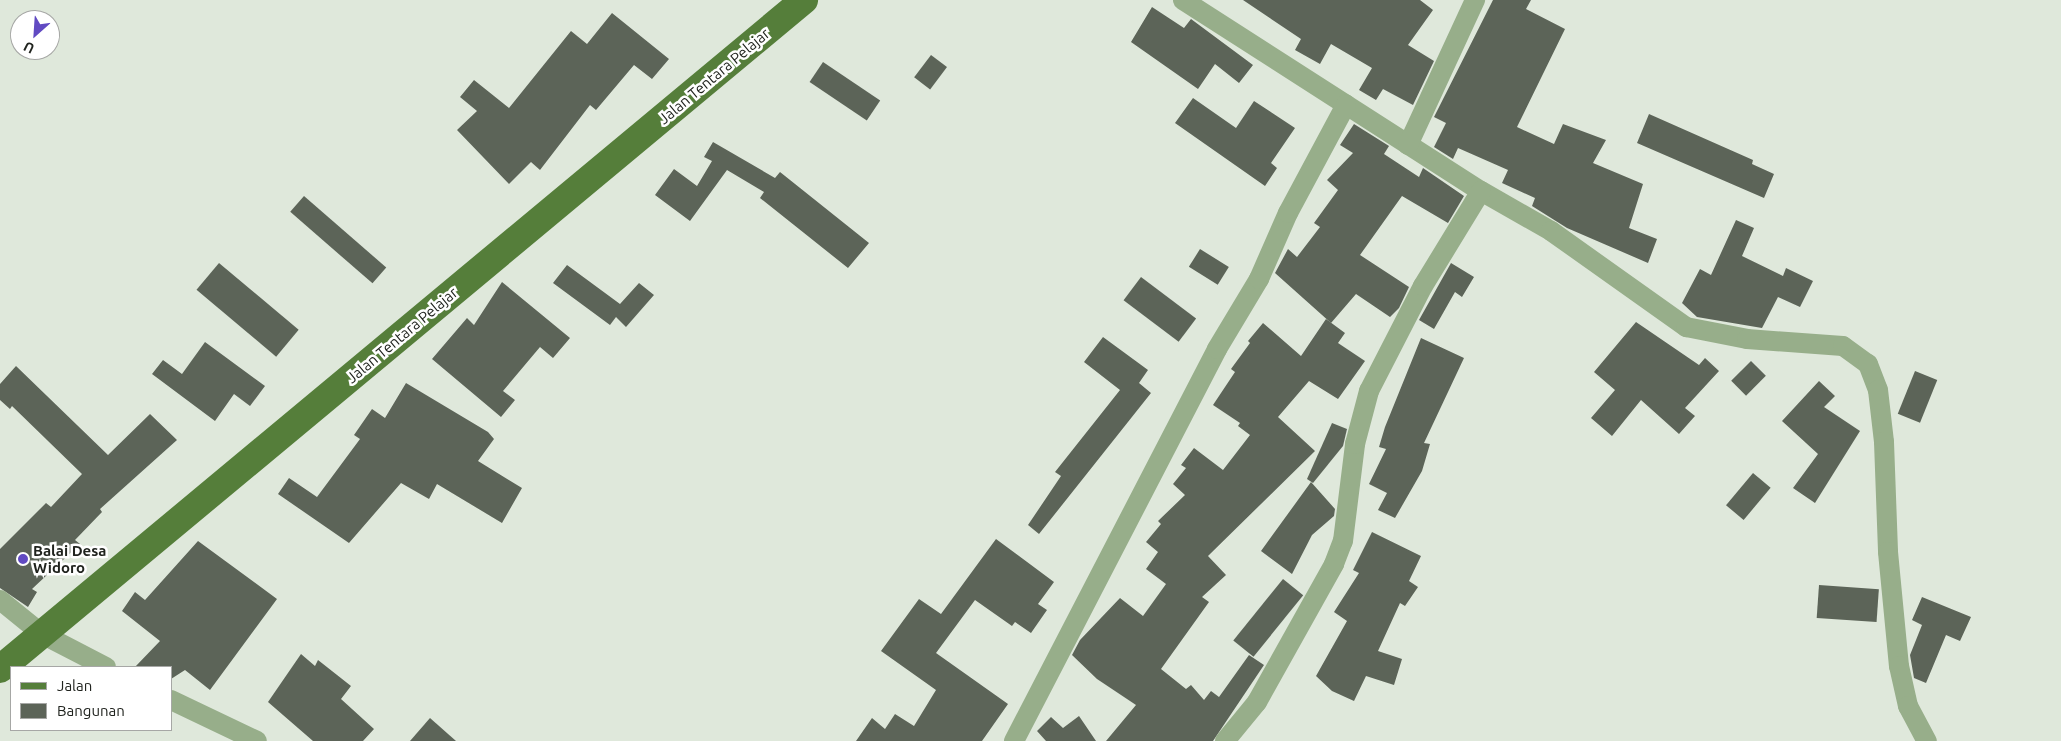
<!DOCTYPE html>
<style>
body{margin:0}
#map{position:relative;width:2061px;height:741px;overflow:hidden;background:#dfe8db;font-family:Ubuntu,sans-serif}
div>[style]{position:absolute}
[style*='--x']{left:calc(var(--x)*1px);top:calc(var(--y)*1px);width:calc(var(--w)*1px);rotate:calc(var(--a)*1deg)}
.building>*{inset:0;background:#5c6458;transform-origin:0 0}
.minor>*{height:20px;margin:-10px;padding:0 10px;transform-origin:10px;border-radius:10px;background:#97ae8a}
.primary>*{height:28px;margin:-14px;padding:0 14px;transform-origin:14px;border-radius:14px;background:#557e3a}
.dots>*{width:14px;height:14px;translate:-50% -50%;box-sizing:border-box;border:2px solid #fff;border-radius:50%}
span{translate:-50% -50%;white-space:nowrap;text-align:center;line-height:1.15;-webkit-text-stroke:5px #fff;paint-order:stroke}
.street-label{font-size:15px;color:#20231e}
.poi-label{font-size:15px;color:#20231e;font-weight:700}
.left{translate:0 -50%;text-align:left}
.legend{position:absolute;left:10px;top:666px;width:162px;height:65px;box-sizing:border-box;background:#fff;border:1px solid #a6a7a5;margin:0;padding:6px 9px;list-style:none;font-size:15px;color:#20231e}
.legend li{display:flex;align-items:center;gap:10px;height:25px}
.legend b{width:25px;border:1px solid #a6a7a5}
.north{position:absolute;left:10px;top:10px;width:50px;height:50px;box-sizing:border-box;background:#fff;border:1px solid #a6a7a5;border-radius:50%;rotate:206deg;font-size:14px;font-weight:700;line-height:20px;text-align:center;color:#20231e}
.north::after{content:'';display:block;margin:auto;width:18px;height:22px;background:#614ac2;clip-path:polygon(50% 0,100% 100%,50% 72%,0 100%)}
</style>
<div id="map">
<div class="building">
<i style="clip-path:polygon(1243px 0,1420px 0,1433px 10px,1408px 45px,1434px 61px,1413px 105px,1383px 89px,1376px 100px,1359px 90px,1372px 68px,1331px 44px,1320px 64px,1295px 50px,1301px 39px)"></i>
<i style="clip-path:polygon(1493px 0,1531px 0,1526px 9px,1565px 29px,1517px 127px,1554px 144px,1563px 124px,1606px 140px,1593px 163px,1643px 184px,1629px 228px,1657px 239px,1648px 263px,1567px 228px,1532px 206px,1535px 198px,1502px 183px,1508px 170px,1458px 148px,1453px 159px,1434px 147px,1446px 123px,1434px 117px)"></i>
<i style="clip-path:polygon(1152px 7px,1184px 28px,1191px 19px,1253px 65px,1239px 83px,1215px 64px,1198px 89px,1131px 42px)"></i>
<i style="clip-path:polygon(612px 13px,669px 59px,652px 79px,634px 65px,596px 110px,590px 105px,540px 170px,531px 162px,509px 184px,457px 130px,477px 111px,460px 97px,474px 80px,509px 108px,571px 31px,587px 44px)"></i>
<i style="left:931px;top:55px;width:20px;height:28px;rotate:37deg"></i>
<i style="left:823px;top:62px;width:69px;height:24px;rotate:34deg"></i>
<i style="clip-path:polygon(1193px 98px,1236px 128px,1254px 101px,1295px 128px,1271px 163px,1277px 168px,1265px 186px,1175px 123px)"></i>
<i style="clip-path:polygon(1649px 114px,1753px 160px,1752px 164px,1774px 174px,1764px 198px,1637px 143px)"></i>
<i style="clip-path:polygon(1354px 124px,1389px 146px,1384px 154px,1419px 177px,1423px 168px,1464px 196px,1448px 223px,1402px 196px,1360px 255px,1409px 287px,1399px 308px,1390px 317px,1356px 294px,1331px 323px,1275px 273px,1288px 249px,1297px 257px,1320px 227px,1314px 223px,1338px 190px,1327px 180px,1353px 153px,1340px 145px)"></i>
<i style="clip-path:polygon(713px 142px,775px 178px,780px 172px,869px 243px,848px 268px,760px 198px,764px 192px,727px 170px,690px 221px,655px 195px,674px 169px,697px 186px,712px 161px,704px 157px)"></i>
<i style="left:304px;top:196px;width:109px;height:21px;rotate:41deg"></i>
<i style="clip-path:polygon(1736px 220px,1754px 228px,1742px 256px,1783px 276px,1786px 268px,1813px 281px,1800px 307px,1778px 297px,1762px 328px,1697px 317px,1682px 303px,1700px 269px,1711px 275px)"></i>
<i style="left:1200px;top:249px;width:34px;height:21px;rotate:32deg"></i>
<i style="left:219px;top:263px;width:104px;height:35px;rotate:40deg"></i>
<i style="clip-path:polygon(1451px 263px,1474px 277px,1462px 297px,1455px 292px,1434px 329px,1419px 320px)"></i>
<i style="clip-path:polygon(567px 265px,620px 304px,639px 283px,654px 295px,626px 327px,616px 317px,610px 325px,553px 283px)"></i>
<i style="left:1141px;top:277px;width:69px;height:29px;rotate:37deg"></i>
<i style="clip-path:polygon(502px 282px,570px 338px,553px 358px,540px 347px,503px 391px,515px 400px,501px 417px,432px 359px,467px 318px,474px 325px)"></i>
<i style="clip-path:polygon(1326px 319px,1345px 333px,1338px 343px,1365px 361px,1338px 399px,1309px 381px,1278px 417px,1315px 451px,1208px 556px,1226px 575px,1202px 597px,1209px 602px,1161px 669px,1186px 689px,1191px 685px,1204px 700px,1211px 691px,1219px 697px,1249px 655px,1264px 665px,1213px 741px,1106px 741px,1136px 705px,1097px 679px,1072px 655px,1080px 640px,1120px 598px,1143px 616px,1166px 584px,1146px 569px,1158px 552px,1146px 542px,1161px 524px,1158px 521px,1185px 495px,1173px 484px,1186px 468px,1181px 465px,1194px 448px,1223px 470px,1250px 435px,1238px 426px,1240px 423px,1213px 405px,1235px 372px,1231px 369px,1250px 343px,1248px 341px,1263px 323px,1301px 356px)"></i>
<i style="clip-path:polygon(1636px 322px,1699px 365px,1705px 358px,1719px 371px,1685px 408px,1695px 416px,1679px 434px,1641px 400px,1612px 436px,1591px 418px,1615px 390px,1594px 372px)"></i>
<i style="clip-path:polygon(1103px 337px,1148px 370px,1139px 383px,1151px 393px,1039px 534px,1028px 525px,1061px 476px,1055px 472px,1120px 390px,1084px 362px)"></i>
<i style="clip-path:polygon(1421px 338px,1464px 358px,1424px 443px,1430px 444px,1422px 471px,1395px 518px,1378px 510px,1387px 493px,1369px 484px,1386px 449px,1379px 447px,1385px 427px)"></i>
<i style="clip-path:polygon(205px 342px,265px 386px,250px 406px,234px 394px,215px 421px,152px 374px,163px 360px,182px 374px)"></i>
<i style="left:1751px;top:361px;width:21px;height:28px;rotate:45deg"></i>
<i style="clip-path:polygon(16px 366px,108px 455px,150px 414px,177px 440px,100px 509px,102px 512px,75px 540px,80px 544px,32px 589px,37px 592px,28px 607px,0 588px,0 549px,46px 503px,51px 507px,82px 474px,12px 406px,10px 409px,0 400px,0 384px)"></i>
<i style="left:1915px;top:371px;width:24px;height:46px;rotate:22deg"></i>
<i style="clip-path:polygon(1819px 381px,1835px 396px,1824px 407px,1860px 431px,1815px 503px,1793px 488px,1818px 454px,1782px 421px)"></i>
<i style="clip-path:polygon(406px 383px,488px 432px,494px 439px,478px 461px,522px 488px,502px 523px,437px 484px,429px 499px,401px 483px,349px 543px,278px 494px,289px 478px,317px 497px,360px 439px,354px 435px,372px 409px,385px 418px)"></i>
<i style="clip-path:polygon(1332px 423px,1347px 429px,1343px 446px,1313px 483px,1307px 479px)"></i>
<i style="left:1753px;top:473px;width:23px;height:42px;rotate:40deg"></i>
<i style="clip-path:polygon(1311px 482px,1335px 509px,1334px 516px,1312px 535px,1292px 574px,1261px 551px)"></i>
<i style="clip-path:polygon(1372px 532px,1421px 556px,1409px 581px,1418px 587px,1405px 606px,1400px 603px,1378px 651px,1402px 659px,1394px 685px,1366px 676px,1354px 701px,1332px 691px,1316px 676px,1347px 621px,1334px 612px,1359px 573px,1353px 570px)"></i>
<i style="clip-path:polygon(996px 539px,1054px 582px,1038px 604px,1047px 610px,1031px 633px,1015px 622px,1012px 626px,975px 600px,936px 653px,1008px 704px,982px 741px,856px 741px,872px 718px,885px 729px,895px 714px,914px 726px,936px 690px,881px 651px,919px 599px,941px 614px)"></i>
<i style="clip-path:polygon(198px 541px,277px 599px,210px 690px,185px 670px,171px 679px,171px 667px,135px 667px,160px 641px,122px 611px,135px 592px,145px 600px)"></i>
<i style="left:1283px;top:579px;width:26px;height:79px;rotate:39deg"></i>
<i style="left:1819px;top:585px;width:60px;height:33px;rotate:4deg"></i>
<i style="clip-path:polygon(1922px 597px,1971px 617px,1960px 641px,1946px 635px,1926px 683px,1914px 678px,1910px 655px,1922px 625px,1912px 620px)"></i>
<i style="clip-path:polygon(301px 654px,315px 666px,318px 660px,351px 686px,341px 699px,374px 729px,363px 741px,313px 741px,268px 702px)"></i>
<i style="clip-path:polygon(1079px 716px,1096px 741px,1046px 741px,1037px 731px,1051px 717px,1063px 728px)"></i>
<i style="clip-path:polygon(430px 718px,456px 741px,410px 741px)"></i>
</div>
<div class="minor">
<i style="--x:1183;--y:0;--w:354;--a:32.7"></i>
<i style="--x:1481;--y:191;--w:81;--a:29.7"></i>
<i style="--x:1551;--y:231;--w:166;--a:35.4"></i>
<i style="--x:1686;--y:327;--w:62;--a:11.1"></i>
<i style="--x:1747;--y:339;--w:96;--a:4.2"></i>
<i style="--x:1843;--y:346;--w:31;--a:36"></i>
<i style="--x:1868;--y:364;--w:28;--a:69"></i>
<i style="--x:1878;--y:390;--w:52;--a:83.4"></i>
<i style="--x:1884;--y:442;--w:110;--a:87.9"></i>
<i style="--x:1888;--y:552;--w:115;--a:84.5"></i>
<i style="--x:1899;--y:666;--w:41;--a:77.3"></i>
<i style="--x:1908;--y:706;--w:40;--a:62"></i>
<i style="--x:1408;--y:145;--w:160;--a:-65.2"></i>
<i style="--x:0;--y:600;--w:54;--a:39"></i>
<i style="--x:42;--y:634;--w:72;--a:27.3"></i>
<i style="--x:171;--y:700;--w:95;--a:25.5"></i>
<i style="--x:1014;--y:741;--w:441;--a:-62.6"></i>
<i style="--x:1217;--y:349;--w:82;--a:-59"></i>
<i style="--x:1259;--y:279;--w:72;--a:-66.3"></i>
<i style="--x:1288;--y:213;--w:123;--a:-61.8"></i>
<i style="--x:1225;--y:741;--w:50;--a:-50.6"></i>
<i style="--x:1257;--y:702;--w:158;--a:-60.8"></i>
<i style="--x:1334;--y:564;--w:25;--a:-69"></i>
<i style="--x:1343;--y:541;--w:98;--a:-82.9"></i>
<i style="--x:1355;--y:444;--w:55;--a:-75.2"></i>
<i style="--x:1369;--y:391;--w:118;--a:-62.8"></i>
<i style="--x:1423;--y:286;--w:111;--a:-58.6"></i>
</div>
<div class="primary">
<i style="--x:0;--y:669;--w:1046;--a:-39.76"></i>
</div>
<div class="dots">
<i style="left:23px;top:559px;background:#614ac2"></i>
</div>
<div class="street-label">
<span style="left:714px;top:76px;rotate:-40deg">Jalan Tentara Pelajar</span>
<span style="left:402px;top:335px;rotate:-40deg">Jalan Tentara Pelajar</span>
</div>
<div class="poi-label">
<span class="left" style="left:33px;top:559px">Balai Desa<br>Widoro</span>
</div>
<ul class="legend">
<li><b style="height:6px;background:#557e3a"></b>Jalan</li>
<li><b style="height:14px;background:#5c6458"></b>Bangunan</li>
</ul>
<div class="north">U</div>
</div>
